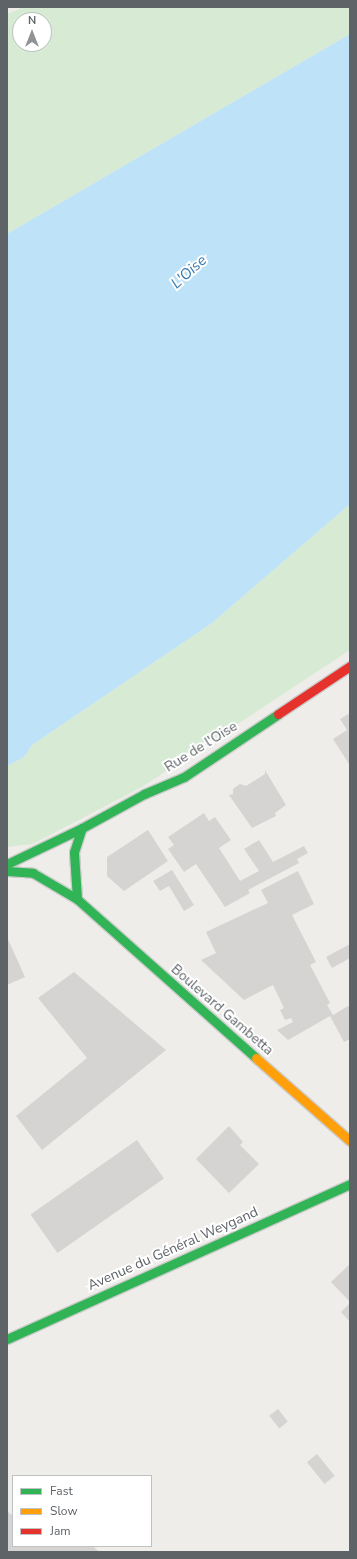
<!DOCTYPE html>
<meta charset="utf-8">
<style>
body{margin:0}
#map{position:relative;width:357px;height:1559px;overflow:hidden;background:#efede9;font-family:"Nunito Sans",sans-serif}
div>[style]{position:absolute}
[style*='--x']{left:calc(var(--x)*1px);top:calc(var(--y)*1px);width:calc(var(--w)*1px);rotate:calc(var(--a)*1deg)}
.green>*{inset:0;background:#d7ebd4}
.water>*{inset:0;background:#bee2f8}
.building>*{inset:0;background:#d5d4d2;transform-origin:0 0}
.roads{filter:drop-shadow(1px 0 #cbcbcb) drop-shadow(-1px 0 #cbcbcb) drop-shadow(0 1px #cbcbcb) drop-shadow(0 -1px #cbcbcb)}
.fast>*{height:9px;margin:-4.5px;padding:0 4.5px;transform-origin:4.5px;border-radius:4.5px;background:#30b455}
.slow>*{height:9px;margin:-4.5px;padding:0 4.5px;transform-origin:4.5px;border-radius:4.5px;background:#ff9f0a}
.jam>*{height:9px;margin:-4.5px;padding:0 4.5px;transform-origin:4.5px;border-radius:4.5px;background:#e5322d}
span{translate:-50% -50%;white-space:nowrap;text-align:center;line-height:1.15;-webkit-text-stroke:4px #fff;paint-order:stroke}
.street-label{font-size:14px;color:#5e6368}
.water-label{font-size:15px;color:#3a7ab1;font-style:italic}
.frame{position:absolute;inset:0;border:8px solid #5e6368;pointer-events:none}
.legend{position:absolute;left:12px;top:1475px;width:140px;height:72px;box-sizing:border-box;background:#fff;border:1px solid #bfc1c3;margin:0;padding:5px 7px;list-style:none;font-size:12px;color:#5e6368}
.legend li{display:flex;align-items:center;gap:8px;height:20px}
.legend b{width:20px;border:1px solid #bfc1c3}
.north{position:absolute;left:12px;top:12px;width:40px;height:40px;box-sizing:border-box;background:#fff;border:1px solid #bfc1c3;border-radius:50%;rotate:0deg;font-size:11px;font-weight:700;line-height:16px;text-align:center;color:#5e6368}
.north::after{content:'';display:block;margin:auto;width:14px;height:18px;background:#919395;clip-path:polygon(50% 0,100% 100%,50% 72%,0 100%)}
</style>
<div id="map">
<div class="green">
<i style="clip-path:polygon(evenodd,24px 7px,350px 7px,350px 34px,7px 234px,7px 14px,24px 7px,20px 20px,44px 20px,44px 44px,20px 44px,20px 20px)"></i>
<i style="clip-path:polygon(350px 504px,350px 650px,142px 787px,33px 844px,7px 847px,7px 766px,24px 757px,32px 745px,212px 623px)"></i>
</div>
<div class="water">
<i style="clip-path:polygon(350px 34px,350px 504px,212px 623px,32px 745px,24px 757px,7px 766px,7px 234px)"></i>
</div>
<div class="building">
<i style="clip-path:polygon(350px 713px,350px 763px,349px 764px,333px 739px,347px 730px,340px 719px)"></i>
<i style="clip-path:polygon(265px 770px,286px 805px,275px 813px,276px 816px,252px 828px,229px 795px,233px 794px,233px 789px,240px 784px,246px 786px,265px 774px)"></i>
<i style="clip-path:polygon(204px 813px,209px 821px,215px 817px,231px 840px,219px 848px,240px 881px,259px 871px,244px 849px,259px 840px,273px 862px,304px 846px,308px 853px,297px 859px,299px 863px,248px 890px,250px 893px,225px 907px,196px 864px,184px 872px,168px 849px,174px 845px,168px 837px)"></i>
<i style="clip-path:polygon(148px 830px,168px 861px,124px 891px,107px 876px,107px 857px)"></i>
<i style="clip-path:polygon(172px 870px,194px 905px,184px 911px,169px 886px,160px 891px,153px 881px)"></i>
<i style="clip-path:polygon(298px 871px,314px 904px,292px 915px,316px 962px,310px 965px,330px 1003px,327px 1005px,333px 1015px,350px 1005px,350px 1039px,344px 1042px,330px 1016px,288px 1040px,277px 1030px,293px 1022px,291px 1018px,285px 1020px,280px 1010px,284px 1008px,273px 985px,244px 1000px,201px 960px,216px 953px,206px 932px,268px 903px,261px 890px)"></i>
<i style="clip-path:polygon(7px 937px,25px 977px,7px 985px)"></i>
<i style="clip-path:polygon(350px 944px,350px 958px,332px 968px,326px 957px)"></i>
<i style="clip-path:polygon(74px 972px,166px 1050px,42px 1150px,16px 1116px,87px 1058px,38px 998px)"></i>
<i style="clip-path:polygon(229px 1126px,243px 1142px,240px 1145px,259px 1164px,229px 1193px,196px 1159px)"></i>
<i style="left:137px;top:1140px;width:47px;height:130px;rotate:55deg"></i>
<i style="clip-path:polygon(350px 1264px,350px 1302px,331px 1282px)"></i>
<i style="clip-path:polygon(350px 1303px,350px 1322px,341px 1312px)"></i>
<i style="left:278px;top:1409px;width:16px;height:11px;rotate:52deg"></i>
<i style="left:317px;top:1454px;width:28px;height:13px;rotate:51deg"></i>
<i style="clip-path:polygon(7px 1511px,13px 1516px,13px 1546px,93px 1546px,99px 1552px,7px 1552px)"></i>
</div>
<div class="roads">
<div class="fast">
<i style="--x:7;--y:864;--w:83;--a:-25.6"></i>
<i style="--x:7;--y:871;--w:26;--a:4"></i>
<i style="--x:33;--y:873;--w:51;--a:30.6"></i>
<i style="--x:77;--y:899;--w:239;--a:41.6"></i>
<i style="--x:77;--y:899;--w:47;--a:-93.7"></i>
<i style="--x:74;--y:852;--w:25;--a:-72"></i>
<i style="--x:82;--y:828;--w:71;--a:-28.7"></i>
<i style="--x:144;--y:794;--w:43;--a:-23"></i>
<i style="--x:184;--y:777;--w:113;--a:-33.8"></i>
<i style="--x:7;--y:1339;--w:376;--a:-24.3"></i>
</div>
<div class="slow">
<i style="--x:256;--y:1058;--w:125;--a:41.4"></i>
</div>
<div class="jam">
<i style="--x:278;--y:714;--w:87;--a:-33.7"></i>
</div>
</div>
<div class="street-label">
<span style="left:201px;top:747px;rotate:-32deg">Rue de l'Oise</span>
<span style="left:222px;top:1010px;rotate:41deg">Boulevard Gambetta</span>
<span style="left:173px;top:1249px;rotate:-24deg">Avenue du Général Weygand</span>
</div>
<div class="water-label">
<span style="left:189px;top:272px;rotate:-42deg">L'Oise</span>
</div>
<div class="frame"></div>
<ul class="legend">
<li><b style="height:5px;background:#30b455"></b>Fast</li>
<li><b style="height:5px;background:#ff9f0a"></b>Slow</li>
<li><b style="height:5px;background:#e5322d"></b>Jam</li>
</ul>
<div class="north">N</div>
</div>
